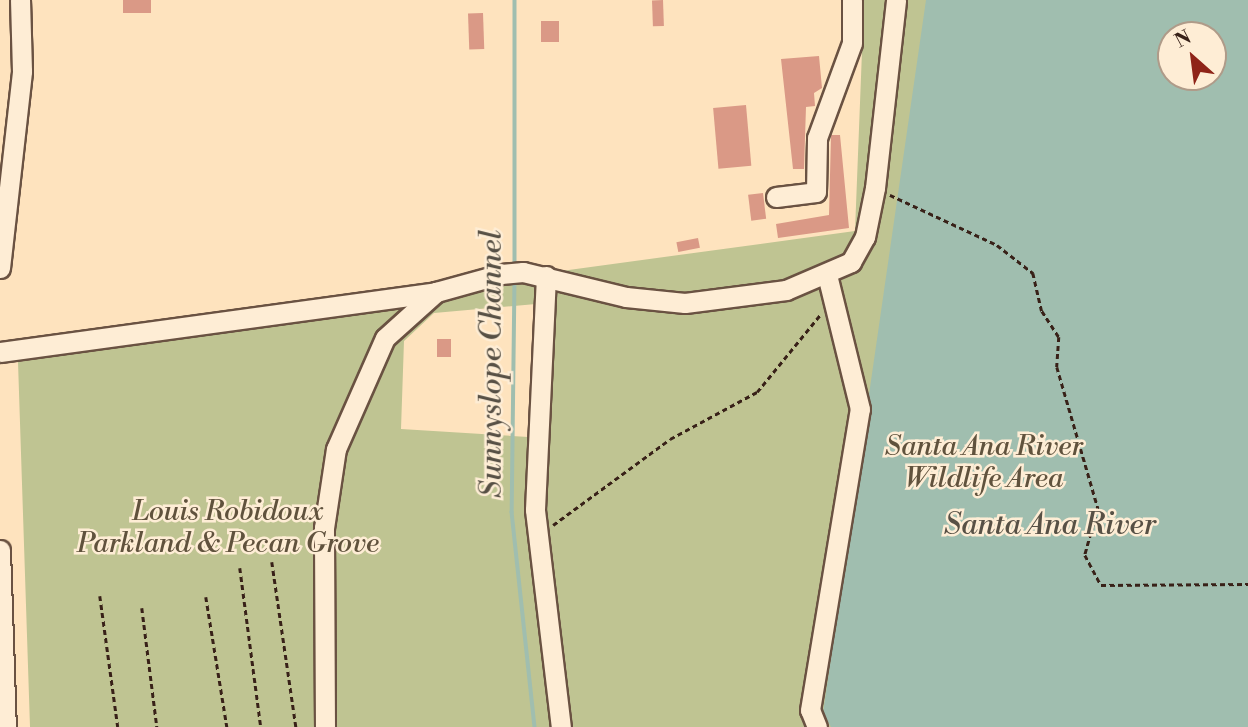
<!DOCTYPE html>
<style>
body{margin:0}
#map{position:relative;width:1248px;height:727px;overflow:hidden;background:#fee3be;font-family:"Libre Bodoni",serif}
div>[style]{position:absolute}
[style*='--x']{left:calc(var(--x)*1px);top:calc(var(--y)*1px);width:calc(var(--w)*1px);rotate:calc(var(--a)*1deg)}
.green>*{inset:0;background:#bfc492}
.water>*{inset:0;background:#a0beaf}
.stream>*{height:3.5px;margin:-1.75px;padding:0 1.75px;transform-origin:1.75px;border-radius:1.75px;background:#a0beaf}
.building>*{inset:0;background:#da9986;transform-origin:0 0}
.path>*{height:2.5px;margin-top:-1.25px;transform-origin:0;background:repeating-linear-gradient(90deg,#382118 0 5px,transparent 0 8.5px)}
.roads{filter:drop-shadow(2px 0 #6a5242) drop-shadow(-2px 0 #6a5242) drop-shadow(0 2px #6a5242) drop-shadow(0 -2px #6a5242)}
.minor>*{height:19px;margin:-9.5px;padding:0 9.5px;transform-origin:9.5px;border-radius:9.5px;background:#feedd5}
span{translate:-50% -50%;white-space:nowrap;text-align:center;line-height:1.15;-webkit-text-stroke:5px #feedd5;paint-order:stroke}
.park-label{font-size:28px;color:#60523d;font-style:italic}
.water-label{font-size:30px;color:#575045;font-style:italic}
.north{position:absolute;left:1157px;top:21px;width:70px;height:70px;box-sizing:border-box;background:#feedd5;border:2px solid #af9b89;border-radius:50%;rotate:332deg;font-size:19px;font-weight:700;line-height:28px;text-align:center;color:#382118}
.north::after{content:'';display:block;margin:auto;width:24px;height:32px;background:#8f2418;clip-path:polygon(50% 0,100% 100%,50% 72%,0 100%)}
</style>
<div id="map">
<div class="green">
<i style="clip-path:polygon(evenodd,864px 0,1248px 0,1248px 727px,30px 727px,18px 362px,532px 275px,855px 231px,864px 0,1171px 35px,1213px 35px,1213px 77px,1171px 77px,1171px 35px,864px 0,536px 304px,544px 438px,401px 429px,404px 341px,434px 313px,536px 304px)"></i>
</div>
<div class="water">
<i style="clip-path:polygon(evenodd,926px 0,1248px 0,1248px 727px,831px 727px,823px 713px,926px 0,1171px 35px,1213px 35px,1213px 77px,1171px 77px,1171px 35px)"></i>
</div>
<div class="stream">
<i style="--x:515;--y:0;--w:267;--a:90"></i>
<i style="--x:515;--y:279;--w:233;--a:90.7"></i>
<i style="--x:512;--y:512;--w:216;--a:83.9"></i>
</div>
<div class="building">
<i style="left:123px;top:0;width:28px;height:13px"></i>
<i style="left:663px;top:0;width:26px;height:11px;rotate:88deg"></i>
<i style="left:483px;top:13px;width:36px;height:15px;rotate:88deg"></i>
<i style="left:541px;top:21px;width:18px;height:21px"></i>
<i style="clip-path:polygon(819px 56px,822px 88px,814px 93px,815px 106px,806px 107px,804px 169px,793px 169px,781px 59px)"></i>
<i style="left:746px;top:105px;width:61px;height:33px;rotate:85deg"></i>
<i style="clip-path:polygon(831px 135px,840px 135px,849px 228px,778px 238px,776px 224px,829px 215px)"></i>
<i style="left:763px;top:193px;width:26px;height:15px;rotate:83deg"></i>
<i style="left:698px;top:238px;width:10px;height:22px;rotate:79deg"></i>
<i style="left:451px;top:339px;width:18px;height:14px;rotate:90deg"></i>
</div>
<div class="path">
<i style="--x:890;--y:195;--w:118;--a:25"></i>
<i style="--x:997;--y:245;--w:46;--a:37.9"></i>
<i style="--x:1033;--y:273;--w:39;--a:77"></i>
<i style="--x:1042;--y:311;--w:31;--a:57"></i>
<i style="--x:1059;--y:337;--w:30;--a:94"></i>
<i style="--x:1057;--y:367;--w:147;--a:73.8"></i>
<i style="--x:1098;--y:508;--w:49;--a:105.5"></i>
<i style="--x:1085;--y:555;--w:34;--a:62"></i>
<i style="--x:1101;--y:585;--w:147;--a:-0.4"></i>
<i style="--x:553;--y:525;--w:145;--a:-36.3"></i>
<i style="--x:670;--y:439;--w:99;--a:-28.4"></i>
<i style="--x:757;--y:392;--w:99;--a:-50.7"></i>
<i style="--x:272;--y:562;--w:167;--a:81.7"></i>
<i style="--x:240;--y:568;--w:160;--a:82.5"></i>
<i style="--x:100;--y:596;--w:132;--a:82.2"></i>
<i style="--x:206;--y:597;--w:132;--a:80.8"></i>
<i style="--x:142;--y:608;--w:120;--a:82.8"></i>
</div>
<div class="roads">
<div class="minor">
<i style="--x:776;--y:197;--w:40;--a:-7.1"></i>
<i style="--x:816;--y:192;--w:54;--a:-88.9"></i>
<i style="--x:817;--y:138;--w:101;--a:-69.8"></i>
<i style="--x:852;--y:43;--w:43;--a:-90"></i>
<i style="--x:0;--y:268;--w:198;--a:-83.6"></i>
<i style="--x:22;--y:71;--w:71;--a:-91.6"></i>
<i style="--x:546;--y:276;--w:234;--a:92.7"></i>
<i style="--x:535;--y:510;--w:219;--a:83.2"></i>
<i style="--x:0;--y:352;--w:440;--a:-7.8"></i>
<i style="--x:0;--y:550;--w:177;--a:88.1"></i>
<i style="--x:325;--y:727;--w:199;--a:-90.3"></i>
<i style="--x:324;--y:528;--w:80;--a:-81.4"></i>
<i style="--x:336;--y:449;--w:121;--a:-66.2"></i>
<i style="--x:385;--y:338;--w:69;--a:-42"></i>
<i style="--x:436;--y:292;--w:67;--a:-15.5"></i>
<i style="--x:501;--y:274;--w:22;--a:-5"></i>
<i style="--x:523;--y:272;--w:106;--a:13.6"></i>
<i style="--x:626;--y:297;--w:59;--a:5.8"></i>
<i style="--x:685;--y:303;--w:102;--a:-7.3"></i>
<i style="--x:786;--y:290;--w:71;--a:-23.3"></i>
<i style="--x:851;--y:262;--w:29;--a:-61"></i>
<i style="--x:865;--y:237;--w:50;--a:-78.5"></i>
<i style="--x:875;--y:188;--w:189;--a:-83.6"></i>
<i style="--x:817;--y:727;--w:18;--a:-112"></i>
<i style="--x:810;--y:710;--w:305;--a:-80.6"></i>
<i style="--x:860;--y:409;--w:138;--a:-103.8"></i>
</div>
</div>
<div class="park-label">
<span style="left:984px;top:463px">Santa Ana River<br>Wildlife Area</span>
<span style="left:228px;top:528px">Louis Robidoux<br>Parkland &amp; Pecan Grove</span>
</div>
<div class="water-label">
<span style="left:492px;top:364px;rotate:-90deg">Sunnyslope Channel</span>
<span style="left:1050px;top:525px">Santa Ana River</span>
</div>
<div class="north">N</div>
</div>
